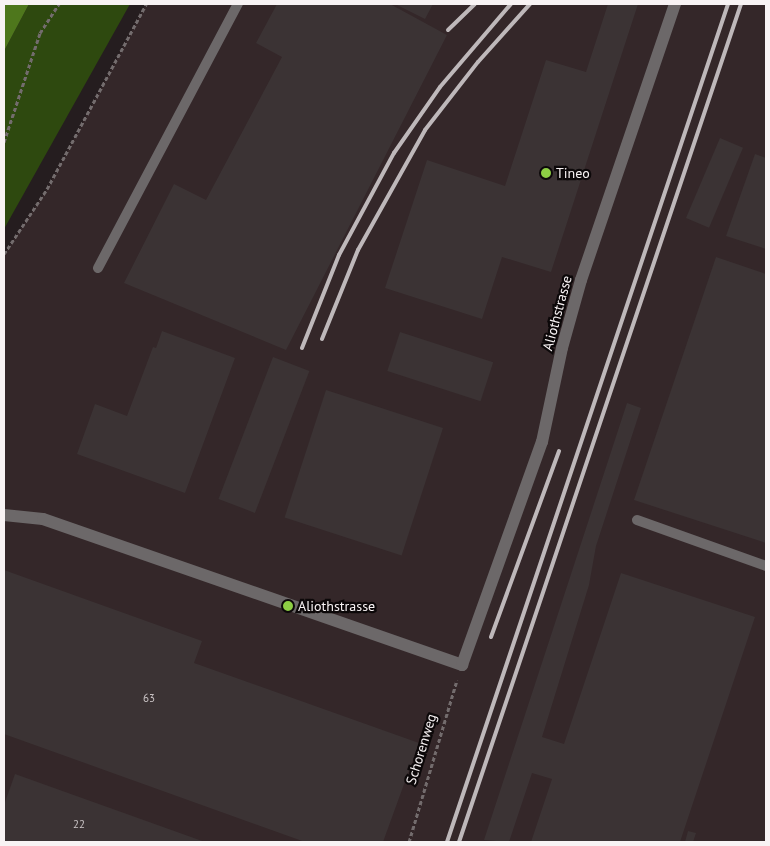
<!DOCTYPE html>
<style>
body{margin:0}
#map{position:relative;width:770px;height:846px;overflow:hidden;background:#251d1f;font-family:"PT Sans",sans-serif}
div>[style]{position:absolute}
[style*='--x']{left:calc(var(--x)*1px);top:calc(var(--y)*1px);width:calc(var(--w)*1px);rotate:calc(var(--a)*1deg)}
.built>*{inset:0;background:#342729}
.green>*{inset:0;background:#2e490f}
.water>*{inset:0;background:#4e771c}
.building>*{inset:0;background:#3b3334;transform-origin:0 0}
.path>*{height:3px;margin-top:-1.5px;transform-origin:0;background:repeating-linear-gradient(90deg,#736c6d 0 4px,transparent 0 6.5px)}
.lane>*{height:10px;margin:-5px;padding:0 5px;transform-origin:5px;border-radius:5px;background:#6c6869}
.street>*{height:12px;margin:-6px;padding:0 6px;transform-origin:6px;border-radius:6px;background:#6c6869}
.rail>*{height:4px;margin:-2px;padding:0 2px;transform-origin:2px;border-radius:2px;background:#beb8ba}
.dots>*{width:14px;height:14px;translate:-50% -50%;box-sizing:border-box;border:2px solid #0c0809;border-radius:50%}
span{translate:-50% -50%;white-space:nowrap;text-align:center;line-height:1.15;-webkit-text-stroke:4.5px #0c0809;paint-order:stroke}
.number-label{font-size:11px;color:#c9c3c4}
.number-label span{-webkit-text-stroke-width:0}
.poi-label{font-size:14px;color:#f8f3f4}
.left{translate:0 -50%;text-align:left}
.street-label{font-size:14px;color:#f8f3f4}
.frame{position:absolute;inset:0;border:5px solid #f8f3f4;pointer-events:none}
</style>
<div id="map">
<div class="built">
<i style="clip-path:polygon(146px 4px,766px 4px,766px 842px,4px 842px,4px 254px,47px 189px)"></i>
</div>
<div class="green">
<i style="clip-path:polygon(29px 4px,130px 4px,4px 229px,4px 51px)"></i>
</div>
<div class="water">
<i style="clip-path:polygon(4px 4px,29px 4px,4px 51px)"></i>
</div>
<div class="building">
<i style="clip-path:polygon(277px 4px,390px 4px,447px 35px,286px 350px,124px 283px,174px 184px,206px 200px,282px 57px,256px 43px)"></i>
<i style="clip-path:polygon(395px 4px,433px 4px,425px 19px)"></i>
<i style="clip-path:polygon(608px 4px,638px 4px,551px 272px,502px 257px,482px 319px,385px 288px,427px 160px,505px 186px,546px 60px,586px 72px)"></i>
<i style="left:720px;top:138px;width:25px;height:87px;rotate:23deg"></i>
<i style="clip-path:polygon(755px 154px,766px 158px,766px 249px,726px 236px)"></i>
<i style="clip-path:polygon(716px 257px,766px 274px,766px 543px,634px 500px)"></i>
<i style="clip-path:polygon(162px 331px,235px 358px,185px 493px,77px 454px,95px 404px,127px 416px,153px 347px,156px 348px)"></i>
<i style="left:400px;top:332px;width:98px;height:41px;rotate:18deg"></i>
<i style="left:273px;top:357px;width:39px;height:152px;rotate:21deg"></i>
<i style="left:326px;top:390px;width:123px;height:134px;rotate:18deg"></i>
<i style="clip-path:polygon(627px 403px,641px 408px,596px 546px,589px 585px,542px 737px,564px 744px,621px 573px,755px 617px,680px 842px,531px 842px,552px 779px,532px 773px,509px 842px,484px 840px)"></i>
<i style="clip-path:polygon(4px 570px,202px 641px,194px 663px,419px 743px,383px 842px,305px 842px,4px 734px)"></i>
<i style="clip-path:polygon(15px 774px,205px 842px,4px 842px,4px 805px)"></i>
<i style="clip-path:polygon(688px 831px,696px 833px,693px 842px,685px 842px)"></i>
</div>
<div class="path">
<i style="--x:4;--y:142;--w:115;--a:-71.7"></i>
<i style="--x:40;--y:33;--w:35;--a:-57"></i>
<i style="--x:4;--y:254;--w:78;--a:-56.5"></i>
<i style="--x:47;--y:189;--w:210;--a:-61.8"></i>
<i style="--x:409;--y:842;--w:169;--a:-73.5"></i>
</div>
<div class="lane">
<i style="--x:98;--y:268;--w:299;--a:-62.1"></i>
<i style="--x:637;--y:520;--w:137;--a:19.6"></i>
</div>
<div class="street">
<i style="--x:4;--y:515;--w:39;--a:6"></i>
<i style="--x:43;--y:519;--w:444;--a:19.2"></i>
<i style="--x:462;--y:665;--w:237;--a:-70.3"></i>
<i style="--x:542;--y:442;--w:96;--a:-78"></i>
<i style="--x:562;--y:348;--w:71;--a:-74.4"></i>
<i style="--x:581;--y:280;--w:292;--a:-71.2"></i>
</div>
<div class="rail">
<i style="--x:448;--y:30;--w:37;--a:-44"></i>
<i style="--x:322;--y:339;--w:96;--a:-68"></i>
<i style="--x:358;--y:250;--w:137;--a:-60.8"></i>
<i style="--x:425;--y:130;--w:86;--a:-52.1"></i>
<i style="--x:478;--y:62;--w:78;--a:-48.1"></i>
<i style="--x:302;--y:348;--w:100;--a:-68.3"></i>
<i style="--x:339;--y:255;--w:116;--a:-61.7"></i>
<i style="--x:394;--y:153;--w:80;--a:-55.1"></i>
<i style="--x:440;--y:87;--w:109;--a:-49.5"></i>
<i style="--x:491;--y:637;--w:198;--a:-69.9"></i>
<i style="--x:447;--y:842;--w:884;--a:-71.46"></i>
<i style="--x:459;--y:842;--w:884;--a:-71.4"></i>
</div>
<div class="dots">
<i style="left:546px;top:173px;background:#8dce44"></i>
<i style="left:288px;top:606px;background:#8dce44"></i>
</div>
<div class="number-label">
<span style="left:149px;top:698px">63</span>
<span style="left:79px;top:824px">22</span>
</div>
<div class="poi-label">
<span class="left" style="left:556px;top:173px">Tineo</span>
<span class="left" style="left:298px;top:606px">Aliothstrasse</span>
</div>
<div class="street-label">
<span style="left:557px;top:313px;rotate:-75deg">Aliothstrasse</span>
<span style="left:421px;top:749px;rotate:-73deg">Schorenweg</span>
</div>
<div class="frame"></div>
</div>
